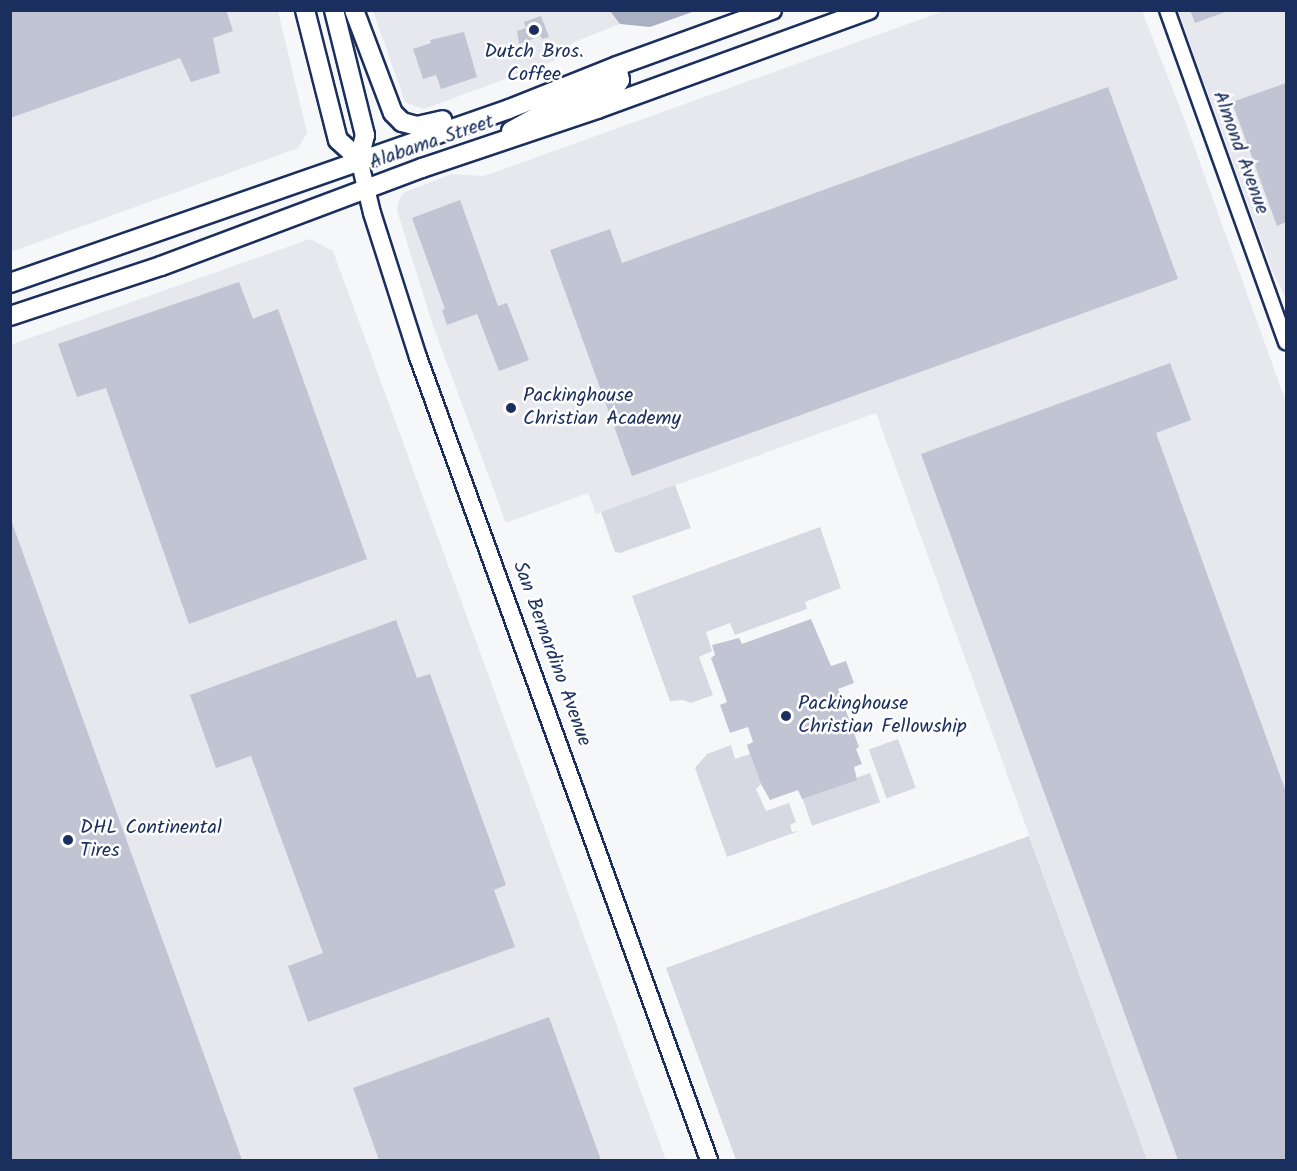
<!DOCTYPE html>
<style>
body{margin:0}
#map{position:relative;width:1297px;height:1171px;overflow:hidden;background:#f6f7f9;font-family:Kalam,sans-serif}
div>[style]{position:absolute}
[style*='--x']{left:calc(var(--x)*1px);top:calc(var(--y)*1px);width:calc(var(--w)*1px);rotate:calc(var(--a)*1deg)}
.built>*{inset:0;background:#e6e8ee}
.green>*{inset:0;background:#d6d9e2;transform-origin:0 0}
.water>*{inset:0;background:#a9b0c1}
.building>*{inset:0;background:#c0c4d3}
.roads{filter:drop-shadow(2px 0 #1b2f5e) drop-shadow(-2px 0 #1b2f5e) drop-shadow(0 2px #1b2f5e) drop-shadow(0 -2px #1b2f5e)}
.tertiary>*{height:14px;margin:-7px;padding:0 7px;transform-origin:7px;border-radius:7px;background:#fff}
.secondary>*{height:16px;margin:-8px;padding:0 8px;transform-origin:8px;border-radius:8px;background:#fff}
.primary>*{height:18px;margin:-9px;padding:0 9px;transform-origin:9px;border-radius:9px;background:#fff}
.dots>*{width:16px;height:16px;translate:-50% -50%;box-sizing:border-box;border:3px solid #fff;border-radius:50%}
span{translate:-50% -50%;white-space:nowrap;text-align:center;line-height:1.15;-webkit-text-stroke:5px #fff;paint-order:stroke}
.poi-label{font-size:20px;color:#1b2f5e}
.left{translate:0 -50%;text-align:left}
.street-label{font-size:20px;color:#1b2f5e}
.frame{position:absolute;inset:0;border:12px solid #1b2f5e;pointer-events:none}
</style>
<div id="map">
<div class="built">
<i style="clip-path:polygon(11px 11px,278px 11px,307px 133px,298px 148px,11px 252px)"></i>
<i style="clip-path:polygon(373px 11px,610px 11px,620px 24px,572px 43px,557px 60px,424px 109px,405px 102px)"></i>
<i style="clip-path:polygon(944px 11px,1142px 11px,1181px 110px,1286px 402px,1286px 1160px,1147px 1160px,876px 413px,596px 514px,588px 493px,506px 523px,432px 323px,397px 210px,399px 199px,405px 192px,451px 174px,484px 176px)"></i>
<i style="clip-path:polygon(1178px 11px,1286px 11px,1286px 299px,1272px 270px)"></i>
<i style="clip-path:polygon(310px 239px,333px 251px,666px 1160px,11px 1160px,10px 345px)"></i>
</div>
<div class="green">
<i style="clip-path:polygon(675px 485px,691px 528px,620px 553px,615px 552px,601px 512px)"></i>
<i style="clip-path:polygon(820px 527px,841px 588px,805px 602px,807px 609px,735px 635px,730px 623px,706px 632px,712px 651px,699px 657px,713px 695px,691px 703px,683px 700px,670px 701px,632px 596px)"></i>
<i style="left:898px;top:739px;width:52px;height:31px;rotate:70deg"></i>
<i style="clip-path:polygon(731px 745px,735px 759px,750px 754px,761px 784px,756px 789px,766px 811px,789px 803px,796px 822px,790px 825px,792px 832px,799px 831px,727px 857px,695px 768px,707px 754px)"></i>
<i style="left:870px;top:773px;width:31px;height:72px;rotate:71deg"></i>
<i style="clip-path:polygon(1029px 836px,1147px 1160px,736px 1160px,666px 968px)"></i>
</div>
<div class="water">
<i style="clip-path:polygon(610px 11px,610px 10px,695px 11px,650px 27px,620px 24px)"></i>
</div>
<div class="building">
<i style="clip-path:polygon(10px 10px,226px 10px,233px 31px,213px 38px,220px 73px,191px 82px,180px 58px,10px 118px)"></i>
<i style="clip-path:polygon(1190px 10px,1228px 10px,1228px 11px,1195px 23px)"></i>
<i style="clip-path:polygon(541px 16px,549px 37px,542px 39px,541px 36px,519px 44px,517px 31px,526px 28px,524px 22px)"></i>
<i style="clip-path:polygon(464px 32px,477px 77px,441px 89px,436px 75px,423px 79px,413px 49px,431px 43px,430px 40px)"></i>
<i style="clip-path:polygon(1286px 83px,1286px 222px,1277px 226px,1232px 102px)"></i>
<i style="clip-path:polygon(1108px 87px,1178px 279px,632px 476px,550px 250px,610px 229px,622px 263px)"></i>
<i style="clip-path:polygon(460px 200px,498px 306px,507px 303px,529px 360px,499px 371px,477px 314px,447px 325px,442px 310px,445px 309px,412px 218px)"></i>
<i style="clip-path:polygon(239px 282px,253px 319px,278px 309px,367px 559px,189px 624px,106px 388px,77px 397px,58px 344px)"></i>
<i style="clip-path:polygon(1170px 363px,1191px 420px,1156px 433px,1286px 792px,1286px 1160px,1178px 1160px,921px 454px)"></i>
<i style="clip-path:polygon(10px 520px,11px 520px,242px 1160px,10px 1160px)"></i>
<i style="clip-path:polygon(811px 619px,831px 666px,846px 661px,854px 683px,838px 689px,859px 747px,856px 749px,862px 764px,854px 767px,857px 780px,802px 799px,798px 790px,770px 800px,761px 784px,750px 754px,747px 745px,753px 742px,748px 727px,730px 733px,720px 705px,727px 702px,711px 658px,715px 655px,712px 645px,739px 638px,742px 644px)"></i>
<i style="clip-path:polygon(396px 620px,417px 678px,430px 674px,506px 885px,494px 890px,515px 947px,308px 1022px,288px 966px,323px 953px,251px 756px,216px 768px,190px 695px)"></i>
<i style="clip-path:polygon(549px 1017px,601px 1160px,379px 1160px,353px 1088px)"></i>
</div>
<div class="roads">
<div class="tertiary">
<i style="--x:1167;--y:10;--w:353;--a:70.3"></i>
</div>
<div class="secondary">
<i style="--x:359;--y:159;--w:56;--a:76.5"></i>
<i style="--x:372;--y:213;--w:151;--a:72.3"></i>
<i style="--x:418;--y:357;--w:854;--a:70.08"></i>
</div>
<div class="primary">
<i style="--x:305;--y:10;--w:134;--a:75.8"></i>
<i style="--x:338;--y:140;--w:28;--a:42"></i>
<i style="--x:334;--y:10;--w:129;--a:76.1"></i>
<i style="--x:365;--y:135;--w:25;--a:104"></i>
<i style="--x:354;--y:10;--w:110;--a:69.3"></i>
<i style="--x:393;--y:113;--w:13;--a:45"></i>
<i style="--x:402;--y:122;--w:16;--a:15"></i>
<i style="--x:417;--y:126;--w:26;--a:-13"></i>
<i style="--x:511;--y:131;--w:43;--a:-28.9"></i>
<i style="--x:549;--y:110;--w:73;--a:-20.9"></i>
<i style="--x:617;--y:84;--w:5;--a:-53"></i>
<i style="--x:620;--y:80;--w:14;--a:-102"></i>
<i style="--x:10;--y:283;--w:528;--a:-19.22"></i>
<i style="--x:509;--y:109;--w:116;--a:-21.7"></i>
<i style="--x:617;--y:66;--w:165;--a:-19.9"></i>
<i style="--x:10;--y:316;--w:159;--a:-18.3"></i>
<i style="--x:161;--y:266;--w:279;--a:-20.6"></i>
<i style="--x:422;--y:168;--w:185;--a:-18.6"></i>
<i style="--x:597;--y:109;--w:289;--a:-20"></i>
</div>
</div>
<div class="dots">
<i style="left:534px;top:30px;background:#1b2f5e"></i>
<i style="left:511px;top:408px;background:#1b2f5e"></i>
<i style="left:786px;top:716px;background:#1b2f5e"></i>
<i style="left:68px;top:840px;background:#1b2f5e"></i>
</div>
<div class="poi-label">
<span style="left:534px;top:64px">Dutch Bros.<br>Coffee</span>
<span class="left" style="left:523px;top:408px">Packinghouse<br>Christian Academy</span>
<span class="left" style="left:798px;top:716px">Packinghouse<br>Christian Fellowship</span>
<span class="left" style="left:80px;top:840px">DHL Continental<br>Tires</span>
</div>
<div class="street-label">
<span style="left:432px;top:143px;rotate:-19deg">Alabama Street</span>
<span style="left:1240px;top:153px;rotate:70deg">Almond Avenue</span>
<span style="left:551px;top:654px;rotate:70deg">San Bernardino Avenue</span>
</div>
<div class="frame"></div>
</div>
